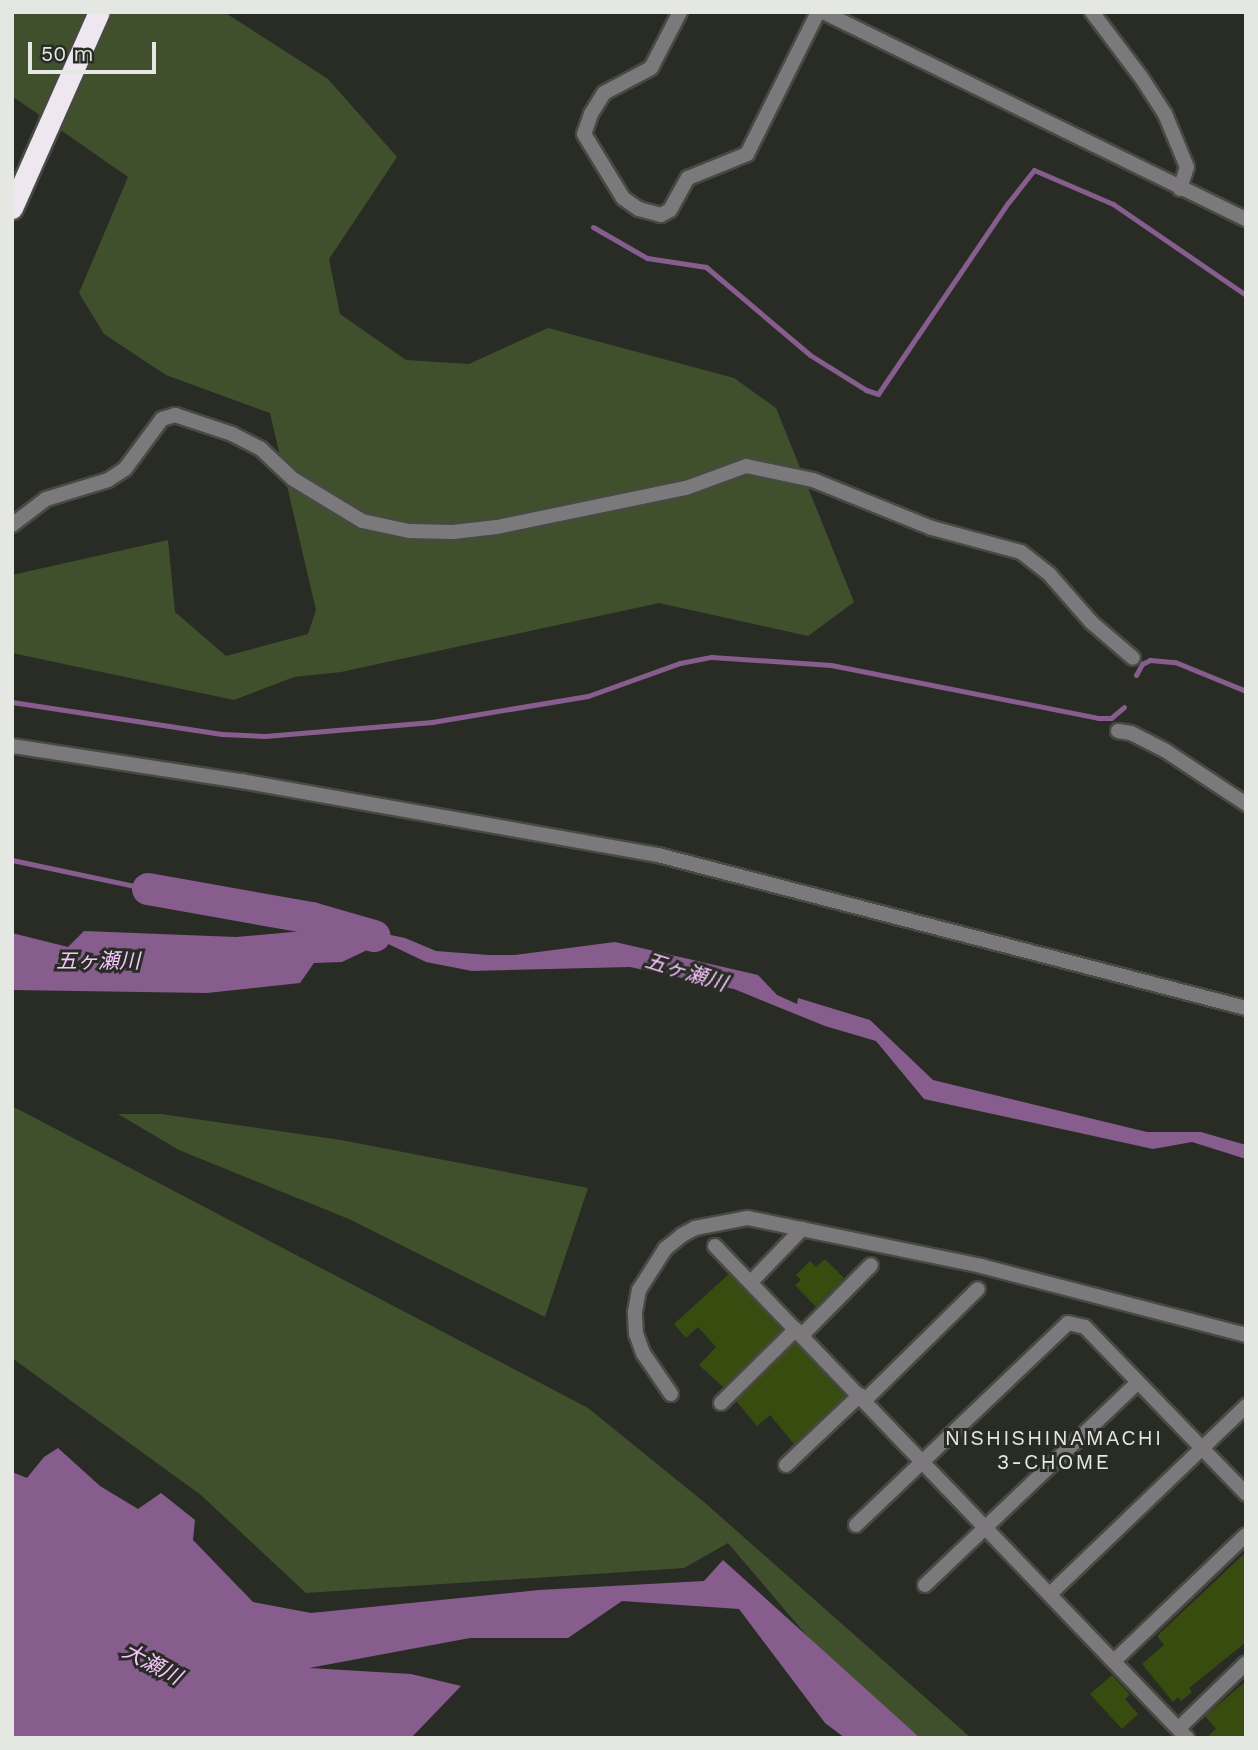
<!DOCTYPE html>
<meta charset="utf-8">
<style>
body{margin:0}
#map{position:relative;width:1258px;height:1750px;overflow:hidden;background:#292c25;font-family:"Work Sans","Noto Sans JP",sans-serif}
div>[style]{position:absolute}
[style*='--x']{left:calc(var(--x)*1px);top:calc(var(--y)*1px);width:calc(var(--w)*1px);rotate:calc(var(--a)*1deg)}
.green>*{inset:0;background:#41502c}
.water>*{inset:0;background:#875d8e}
.stream>*{height:5px;margin:-2.5px;padding:0 2.5px;transform-origin:2.5px;border-radius:2.5px;background:#875d8e}
.river>*{height:32px;margin:-16px;padding:0 16px;transform-origin:16px;border-radius:16px;background:#875d8e}
.building>*{inset:0;background:#384c0f}
.roads{filter:drop-shadow(2px 0 #474a43) drop-shadow(-2px 0 #474a43) drop-shadow(0 2px #474a43) drop-shadow(0 -2px #474a43)}
.minor>*{height:14px;margin:-7px;padding:0 7px;transform-origin:7px;border-radius:7px;background:#7c797c}
.tertiary>*{height:14px;margin:-7px;padding:0 7px;transform-origin:7px;border-radius:7px;background:#7c797c}
.motorway>*{height:21px;margin:-10.5px;padding:0 10.5px;transform-origin:10.5px;border-radius:10.5px;background:#eee7ef}
span{translate:-50% -50%;white-space:nowrap;text-align:center;line-height:1.15;-webkit-text-stroke:6px #292c25;paint-order:stroke}
.water-label{font-size:21px;color:#f7c4fe;font-style:italic}
.neighbourhood-label{font-size:21px;color:#e5e7e3;letter-spacing:2px}
.frame{position:absolute;inset:0;border:14px solid #e5e7e3;pointer-events:none}
.scale{position:absolute;left:28px;top:42px;width:128px;height:32px;box-sizing:border-box;border:4px solid #e5e7e3;border-top:0;padding-left:9px;font-size:21px;line-height:24px;white-space:nowrap;color:#e5e7e3;-webkit-text-stroke:5px #292c25;paint-order:stroke}
</style>
<div id="map">
<div class="green">
<i style="clip-path:polygon(12px 12px,224px 12px,328px 79px,397px 157px,329px 259px,340px 314px,406px 360px,469px 364px,548px 328px,734px 378px,776px 408px,854px 602px,808px 636px,659px 603px,341px 672px,294px 677px,234px 700px,12px 653px,12px 575px,168px 540px,175px 612px,226px 656px,308px 634px,316px 610px,270px 413px,166px 375px,104px 334px,79px 293px,128px 177px,12px 96px)"></i>
<i style="clip-path:polygon(12px 1106px,588px 1408px,704px 1502px,971px 1738px,894px 1738px,728px 1543px,684px 1568px,306px 1593px,201px 1495px,12px 1358px)"></i>
<i style="clip-path:polygon(118px 1114px,161px 1114px,341px 1140px,588px 1188px,545px 1317px,349px 1219px,179px 1150px)"></i>
</div>
<div class="water">
<i style="clip-path:polygon(314px 930px,376px 932px,405px 938px,436px 951px,488px 955px,515px 955px,615px 942px,758px 975px,777px 995px,797px 1004px,798px 998px,870px 1020px,933px 1080px,1147px 1132px,1201px 1132px,1246px 1145px,1246px 1159px,1192px 1142px,1153px 1149px,924px 1099px,876px 1041px,825px 1026px,734px 989px,630px 967px,472px 971px,426px 962px,384px 942px,342px 962px,314px 963px,300px 983px,207px 993px,12px 990px,12px 933px,68px 947px,84px 931px,236px 937px)"></i>
<i style="clip-path:polygon(58px 1448px,100px 1486px,138px 1509px,161px 1493px,195px 1520px,193px 1540px,253px 1602px,311px 1613px,539px 1590px,704px 1581px,723px 1560px,920px 1738px,845px 1738px,825px 1723px,739px 1609px,622px 1601px,568px 1638px,470px 1638px,309px 1668px,411px 1674px,461px 1686px,411px 1738px,12px 1738px,12px 1472px,27px 1478px,44px 1457px)"></i>
</div>
<div class="stream">
<i style="--x:593;--y:227;--w:62;--a:29.9"></i>
<i style="--x:647;--y:258;--w:60;--a:8.7"></i>
<i style="--x:706;--y:267;--w:136;--a:40.2"></i>
<i style="--x:810;--y:355;--w:66;--a:32"></i>
<i style="--x:866;--y:390;--w:13;--a:18"></i>
<i style="--x:878;--y:394;--w:231;--a:-55.8"></i>
<i style="--x:1008;--y:203;--w:42;--a:-51.8"></i>
<i style="--x:1034;--y:170;--w:86;--a:23.3"></i>
<i style="--x:1113;--y:204;--w:161;--a:34.4"></i>
<i style="--x:1136;--y:675;--w:13;--a:-61"></i>
<i style="--x:1142;--y:664;--w:9;--a:-27"></i>
<i style="--x:1150;--y:660;--w:25;--a:5"></i>
<i style="--x:1175;--y:662;--w:77;--a:22.2"></i>
<i style="--x:12;--y:702;--w:212;--a:8.7"></i>
<i style="--x:222;--y:734;--w:43;--a:2.7"></i>
<i style="--x:265;--y:736;--w:168;--a:-4.8"></i>
<i style="--x:432;--y:722;--w:158;--a:-9.5"></i>
<i style="--x:588;--y:696;--w:98;--a:-19.7"></i>
<i style="--x:680;--y:663;--w:32;--a:-11"></i>
<i style="--x:711;--y:657;--w:120;--a:3.8"></i>
<i style="--x:831;--y:665;--w:272;--a:11.2"></i>
<i style="--x:1098;--y:718;--w:13;--a:0"></i>
<i style="--x:1111;--y:718;--w:17;--a:-40"></i>
<i style="--x:12;--y:860;--w:139;--a:12"></i>
</div>
<div class="river">
<i style="--x:148;--y:889;--w:166;--a:10.1"></i>
<i style="--x:311;--y:918;--w:66;--a:15.9"></i>
</div>
<div class="building">
<i style="clip-path:polygon(825px 1259px,844px 1278px,816px 1307px,795px 1285px,801px 1280px,796px 1275px,810px 1261px,816px 1267px)"></i>
<i style="clip-path:polygon(729px 1274px,782px 1330px,723px 1387px,699px 1365px,716px 1347px,698px 1327px,686px 1338px,674px 1324px)"></i>
<i style="clip-path:polygon(795px 1343px,845px 1396px,794px 1444px,770px 1415px,757px 1426px,736px 1401px)"></i>
<i style="clip-path:polygon(1246px 1552px,1246px 1642px,1189px 1688px,1192px 1692px,1181px 1701px,1178px 1697px,1173px 1702px,1142px 1664px,1164px 1645px,1157px 1636px)"></i>
<i style="clip-path:polygon(1112px 1675px,1130px 1695px,1125px 1699px,1138px 1714px,1122px 1729px,1090px 1694px)"></i>
<i style="clip-path:polygon(1246px 1681px,1246px 1738px,1206px 1738px,1216px 1729px,1205px 1716px)"></i>
</div>
<div class="roads">
<div class="minor">
<i style="--x:680;--y:12;--w:63;--a:117.4"></i>
<i style="--x:651;--y:68;--w:53;--a:152"></i>
<i style="--x:604;--y:93;--w:25;--a:122"></i>
<i style="--x:591;--y:114;--w:21;--a:109"></i>
<i style="--x:584;--y:134;--w:75;--a:58.6"></i>
<i style="--x:623;--y:198;--w:19;--a:35"></i>
<i style="--x:639;--y:209;--w:23;--a:15"></i>
<i style="--x:661;--y:215;--w:10;--a:-29"></i>
<i style="--x:670;--y:210;--w:37;--a:-61"></i>
<i style="--x:688;--y:178;--w:64;--a:-22.1"></i>
<i style="--x:747;--y:154;--w:159;--a:-63.4"></i>
<i style="--x:1092;--y:12;--w:81;--a:53"></i>
<i style="--x:1141;--y:77;--w:44;--a:57"></i>
<i style="--x:1165;--y:114;--w:57;--a:67.5"></i>
<i style="--x:1187;--y:167;--w:23;--a:108"></i>
<i style="--x:12;--y:525;--w:43;--a:-37.4"></i>
<i style="--x:46;--y:499;--w:65;--a:-17"></i>
<i style="--x:108;--y:480;--w:20;--a:-33"></i>
<i style="--x:125;--y:469;--w:62;--a:-53.5"></i>
<i style="--x:162;--y:419;--w:14;--a:-17"></i>
<i style="--x:175;--y:415;--w:60;--a:18.4"></i>
<i style="--x:232;--y:434;--w:33;--a:27"></i>
<i style="--x:261;--y:449;--w:44;--a:43.2"></i>
<i style="--x:293;--y:479;--w:81;--a:31.3"></i>
<i style="--x:362;--y:521;--w:48;--a:12"></i>
<i style="--x:409;--y:531;--w:44;--a:1.3"></i>
<i style="--x:453;--y:532;--w:44;--a:-6.5"></i>
<i style="--x:497;--y:527;--w:193;--a:-11.7"></i>
<i style="--x:686;--y:488;--w:64;--a:-20.1"></i>
<i style="--x:746;--y:466;--w:68;--a:11.8"></i>
<i style="--x:813;--y:480;--w:128;--a:22"></i>
<i style="--x:932;--y:528;--w:92;--a:15.1"></i>
<i style="--x:1021;--y:552;--w:37;--a:38"></i>
<i style="--x:1050;--y:575;--w:62;--a:48.9"></i>
<i style="--x:1091;--y:622;--w:55;--a:40.6"></i>
<i style="--x:1118;--y:731;--w:13;--a:9"></i>
<i style="--x:1131;--y:733;--w:39;--a:27"></i>
<i style="--x:1166;--y:751;--w:96;--a:33.5"></i>
<i style="--x:715;--y:1246;--w:682;--a:46.19"></i>
<i style="--x:751;--y:1282;--w:74;--a:-46.1"></i>
<i style="--x:802;--y:1335;--w:98;--a:-45.4"></i>
<i style="--x:671;--y:1394;--w:50;--a:-124.3"></i>
<i style="--x:643;--y:1353;--w:20;--a:-110"></i>
<i style="--x:636;--y:1334;--w:22;--a:-93"></i>
<i style="--x:635;--y:1312;--w:22;--a:-80"></i>
<i style="--x:639;--y:1290;--w:49;--a:-57.6"></i>
<i style="--x:665;--y:1249;--w:22;--a:-39"></i>
<i style="--x:682;--y:1235;--w:15;--a:-28"></i>
<i style="--x:695;--y:1228;--w:54;--a:-10.7"></i>
<i style="--x:748;--y:1218;--w:238;--a:11.6"></i>
<i style="--x:981;--y:1266;--w:274;--a:14.6"></i>
<i style="--x:865;--y:1400;--w:158;--a:-44.5"></i>
<i style="--x:721;--y:1403;--w:105;--a:-44.6"></i>
<i style="--x:786;--y:1465;--w:102;--a:-43.4"></i>
<i style="--x:856;--y:1525;--w:293;--a:-43.6"></i>
<i style="--x:1068;--y:1323;--w:17;--a:13"></i>
<i style="--x:1085;--y:1327;--w:232;--a:46"></i>
<i style="--x:925;--y:1585;--w:294;--a:-43.6"></i>
<i style="--x:1050;--y:1594;--w:272;--a:-43.8"></i>
<i style="--x:1114;--y:1661;--w:182;--a:-43.7"></i>
<i style="--x:1179;--y:1728;--w:93;--a:-44.1"></i>
</div>
<div class="tertiary">
<i style="--x:823;--y:12;--w:471;--a:26.1"></i>
<i style="--x:12;--y:746;--w:233;--a:8.7"></i>
<i style="--x:242;--y:781;--w:423;--a:10.1"></i>
<i style="--x:658;--y:855;--w:608;--a:14.59"></i>
</div>
<div class="motorway">
<i style="--x:12;--y:208;--w:214;--a:-66.1"></i>
</div>
</div>
<div class="water-label">
<span style="left:98px;top:961px">五ヶ瀬川</span>
<span style="left:686px;top:972px;rotate:17deg">五ヶ瀬川</span>
<span style="left:152px;top:1664px;rotate:28deg">大瀬川</span>
</div>
<div class="neighbourhood-label">
<span style="left:1054px;top:1450px">NISHISHINAMACHI<br>3-CHOME</span>
</div>
<div class="frame"></div>
<div class="scale">50 m</div>
</div>
